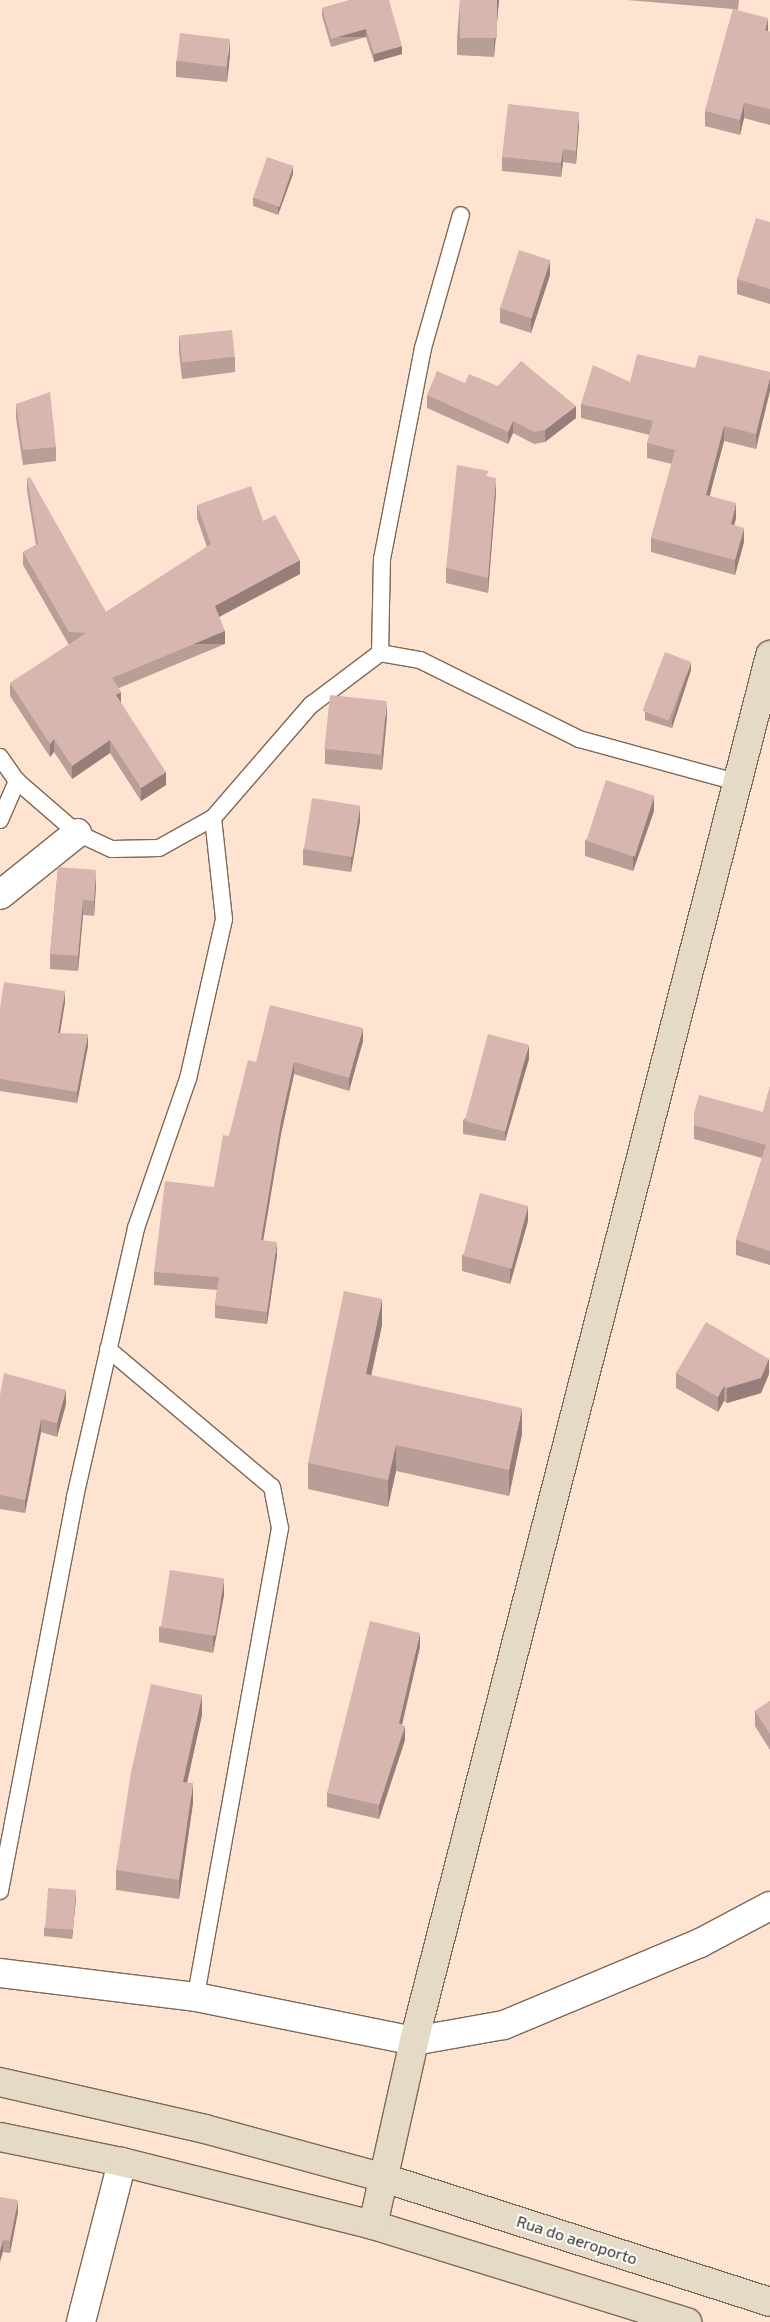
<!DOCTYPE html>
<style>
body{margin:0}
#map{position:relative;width:770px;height:2322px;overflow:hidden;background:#fee4d0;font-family:"Exo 2",sans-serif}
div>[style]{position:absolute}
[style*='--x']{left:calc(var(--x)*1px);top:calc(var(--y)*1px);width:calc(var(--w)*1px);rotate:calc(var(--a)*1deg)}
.roads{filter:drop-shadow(1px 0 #7f6857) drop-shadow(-1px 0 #7f6857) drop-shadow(0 1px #7f6857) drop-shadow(0 -1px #7f6857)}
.lane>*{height:16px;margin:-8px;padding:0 8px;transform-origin:8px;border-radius:8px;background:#fff}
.street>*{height:28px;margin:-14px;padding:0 14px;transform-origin:14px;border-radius:14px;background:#fff}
.secondary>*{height:28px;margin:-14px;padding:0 14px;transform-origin:14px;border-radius:14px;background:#e4dac5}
.wall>*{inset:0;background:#b99d97}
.shaded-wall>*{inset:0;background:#967f7b;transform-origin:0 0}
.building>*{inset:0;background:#d7b6b0;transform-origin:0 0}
span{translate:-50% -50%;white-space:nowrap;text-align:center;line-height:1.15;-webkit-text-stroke:4px #fff;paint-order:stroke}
.street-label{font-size:16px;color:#3a3029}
</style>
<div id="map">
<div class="roads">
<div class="lane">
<i style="--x:380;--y:653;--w:94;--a:-88.8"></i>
<i style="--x:382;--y:559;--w:215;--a:-79"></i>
<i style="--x:423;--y:348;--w:138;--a:-74.1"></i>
<i style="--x:0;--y:757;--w:29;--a:55"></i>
<i style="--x:17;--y:781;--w:79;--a:40.9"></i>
<i style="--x:77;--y:833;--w:38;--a:25"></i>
<i style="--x:112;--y:849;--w:47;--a:-1.2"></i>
<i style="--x:159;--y:848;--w:62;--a:-29.1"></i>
<i style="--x:213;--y:818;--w:150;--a:-49.1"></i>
<i style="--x:311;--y:705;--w:86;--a:-37"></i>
<i style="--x:380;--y:653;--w:41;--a:9.9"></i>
<i style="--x:420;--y:660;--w:178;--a:26.4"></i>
<i style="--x:579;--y:739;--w:163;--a:15.3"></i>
<i style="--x:0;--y:820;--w:43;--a:-66.4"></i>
<i style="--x:108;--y:1349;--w:214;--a:40.1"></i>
<i style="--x:272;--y:1487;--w:42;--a:79"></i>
<i style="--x:280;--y:1528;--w:476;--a:100.2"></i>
<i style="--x:0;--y:1891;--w:401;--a:-79.2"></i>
<i style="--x:75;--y:1497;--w:276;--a:-77.2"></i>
<i style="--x:136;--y:1228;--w:158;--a:-70.8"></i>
<i style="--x:188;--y:1079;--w:164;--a:-77.3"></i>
<i style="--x:224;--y:919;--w:102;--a:-96.2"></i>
</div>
<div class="street">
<i style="--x:0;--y:895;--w:99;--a:-38.8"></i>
<i style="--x:0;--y:1973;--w:197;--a:7"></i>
<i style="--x:196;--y:1997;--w:222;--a:11.4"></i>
<i style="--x:414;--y:2041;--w:91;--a:-10.1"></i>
<i style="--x:504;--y:2025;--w:212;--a:-22.7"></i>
<i style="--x:700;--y:1943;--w:79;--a:-27.9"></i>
<i style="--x:81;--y:2322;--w:165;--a:-75.6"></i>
</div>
<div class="secondary">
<i style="--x:0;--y:2082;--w:210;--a:12.9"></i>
<i style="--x:205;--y:2129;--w:186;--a:15.3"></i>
<i style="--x:384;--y:2178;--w:405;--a:17.8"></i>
<i style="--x:0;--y:2137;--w:125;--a:11.6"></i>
<i style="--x:122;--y:2162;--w:259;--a:14.1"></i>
<i style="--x:373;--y:2225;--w:329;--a:17.2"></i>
<i style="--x:373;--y:2225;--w:189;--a:-77.4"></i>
<i style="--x:414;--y:2041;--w:1431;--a:-75.59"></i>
</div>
</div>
<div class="wall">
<i style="clip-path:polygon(350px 0,402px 54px,374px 62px,366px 37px,331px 47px,322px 16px,322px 8px)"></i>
<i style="clip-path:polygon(460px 0,499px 0,494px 57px,457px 55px,457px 38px)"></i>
<i style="clip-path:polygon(627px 0,739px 0,738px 10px,734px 9px,770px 32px,770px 125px,744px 118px,740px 135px,705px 126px,705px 111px,733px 9px)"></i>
<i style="clip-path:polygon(230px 55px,227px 82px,176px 77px,176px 61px)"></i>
<i style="clip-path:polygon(579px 125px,576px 164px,563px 162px,561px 177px,502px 171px,502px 157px)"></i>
<i style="clip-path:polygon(293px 174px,278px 215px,253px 206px,253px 198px)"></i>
<i style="clip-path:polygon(770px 222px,770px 304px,737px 294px,737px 279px)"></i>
<i style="clip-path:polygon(550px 275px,531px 333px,500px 323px,500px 308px)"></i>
<i style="clip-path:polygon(179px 337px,235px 357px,235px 372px,182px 379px,179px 352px)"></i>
<i style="clip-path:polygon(695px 368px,770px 372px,756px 449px,724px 441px,709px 496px,736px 518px,734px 525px,744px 542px,735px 575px,651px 552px,651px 538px,672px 464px,647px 458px,647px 443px,650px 435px,581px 418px,581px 404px,630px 382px)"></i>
<i style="clip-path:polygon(465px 383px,498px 386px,576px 418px,545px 442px,534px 444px,513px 433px,508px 444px,427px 408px,427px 395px)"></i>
<i style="clip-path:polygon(16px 404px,56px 447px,56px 461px,23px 465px,16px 418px)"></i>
<i style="clip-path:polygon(27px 478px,106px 612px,207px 547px,197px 518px,197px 505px,263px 521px,300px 574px,219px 617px,225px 644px,119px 688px,121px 703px,166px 785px,141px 801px,110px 753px,72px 779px,54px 752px,50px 757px,10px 696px,10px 683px,69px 645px,23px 565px,23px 552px,36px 545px,27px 491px)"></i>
<i style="clip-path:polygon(496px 493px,488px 593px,446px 583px,446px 568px)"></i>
<i style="clip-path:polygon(691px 670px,672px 728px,645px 720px,645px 712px)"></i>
<i style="clip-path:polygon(387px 716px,382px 770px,325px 764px,325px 749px)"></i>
<i style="clip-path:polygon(654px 811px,633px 871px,585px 856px,585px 840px)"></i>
<i style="clip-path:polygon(360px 821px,351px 872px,303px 865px,303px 849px)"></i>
<i style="clip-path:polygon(58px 867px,96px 885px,94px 916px,83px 915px,78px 971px,50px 969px,50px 954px)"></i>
<i style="clip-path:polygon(65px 1002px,60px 1033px,88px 1046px,77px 1103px,0 1091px,0 1008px)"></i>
<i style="clip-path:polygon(363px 1041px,349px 1091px,294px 1074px,281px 1134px,263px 1241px,277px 1255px,267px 1324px,215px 1318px,215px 1305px,217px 1290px,154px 1285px,154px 1272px,214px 1187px,229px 1136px,256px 1062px)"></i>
<i style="clip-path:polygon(529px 1059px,505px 1141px,463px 1134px,463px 1120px)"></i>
<i style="clip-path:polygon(770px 1086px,770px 1265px,736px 1255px,736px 1240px,762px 1158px,694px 1139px,694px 1113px,763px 1112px)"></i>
<i style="clip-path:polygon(528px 1221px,510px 1284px,462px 1271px,462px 1255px)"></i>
<i style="clip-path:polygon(382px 1325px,371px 1375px,522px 1434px,509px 1496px,396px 1471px,388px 1507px,308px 1489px,308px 1463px)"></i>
<i style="clip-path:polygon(676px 1373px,769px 1374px,761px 1393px,727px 1403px,724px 1401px,718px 1412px,676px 1388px)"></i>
<i style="clip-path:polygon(0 1395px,66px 1404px,57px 1437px,41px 1432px,25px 1513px,0 1509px)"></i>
<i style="clip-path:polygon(224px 1595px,213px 1653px,159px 1642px,159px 1627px)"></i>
<i style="clip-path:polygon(420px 1647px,402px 1725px,405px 1740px,379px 1819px,327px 1807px,327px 1793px)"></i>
<i style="clip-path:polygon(770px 1701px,770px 1750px,755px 1726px,755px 1711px)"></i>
<i style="clip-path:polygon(202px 1715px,187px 1782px,193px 1803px,179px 1899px,116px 1890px,116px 1870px)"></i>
<i style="clip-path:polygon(76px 1898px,72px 1939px,44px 1936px,44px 1928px)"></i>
<i style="clip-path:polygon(0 2197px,18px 2212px,10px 2253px,3px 2252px)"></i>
</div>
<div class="shaded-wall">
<i style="clip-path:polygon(497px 0,499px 0,494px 57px,494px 41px)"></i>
<i style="clip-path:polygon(768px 18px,768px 33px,765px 30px)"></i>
<i style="left:366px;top:29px;width:8px;height:36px;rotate:90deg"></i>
<i style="clip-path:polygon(230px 39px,230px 55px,227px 82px,227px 67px)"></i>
<i style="clip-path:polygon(402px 46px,402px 54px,374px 62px,374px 54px)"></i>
<i style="clip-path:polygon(744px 103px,744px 118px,740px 135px,740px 120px)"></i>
<i style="clip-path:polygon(579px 112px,579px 125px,576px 164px,576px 151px)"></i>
<i style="clip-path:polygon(563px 149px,563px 162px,561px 177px,561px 163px)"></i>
<i style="clip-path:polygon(293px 166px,293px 174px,278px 215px,278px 207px)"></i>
<i style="clip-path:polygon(550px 260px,550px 275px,531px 333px,531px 318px)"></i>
<i style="clip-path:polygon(770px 377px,770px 391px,756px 449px,756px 434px)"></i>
<i style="clip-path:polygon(576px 406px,576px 418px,545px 442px,545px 430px)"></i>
<i style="clip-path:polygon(513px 421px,513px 433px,508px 444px,508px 432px)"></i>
<i style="clip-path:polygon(724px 426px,724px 441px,706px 510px,706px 495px)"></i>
<i style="clip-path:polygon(496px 478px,496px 493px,488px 593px,488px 578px)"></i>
<i style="clip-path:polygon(736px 503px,736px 518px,731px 539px,731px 524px)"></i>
<i style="clip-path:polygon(744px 528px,744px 542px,735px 575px,735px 560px)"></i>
<i style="clip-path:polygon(300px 560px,300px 574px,215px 619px,215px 606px)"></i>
<i style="left:225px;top:631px;width:13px;height:122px;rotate:90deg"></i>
<i style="clip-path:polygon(691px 662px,691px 670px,672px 728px,672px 720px)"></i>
<i style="clip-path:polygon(121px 692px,121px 705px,116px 695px)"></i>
<i style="clip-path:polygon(387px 701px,387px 716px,382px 770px,382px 755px)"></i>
<i style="clip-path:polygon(54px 739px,54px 752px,50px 757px,50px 744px)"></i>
<i style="clip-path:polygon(110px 740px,110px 753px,72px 779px,72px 766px)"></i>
<i style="clip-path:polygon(166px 772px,166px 785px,141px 801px,141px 788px)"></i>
<i style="clip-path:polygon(654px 796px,654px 811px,633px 871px,633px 856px)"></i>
<i style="clip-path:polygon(360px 806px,360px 821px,351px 872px,351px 856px)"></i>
<i style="clip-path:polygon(96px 870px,96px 885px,94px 916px,94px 901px)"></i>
<i style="clip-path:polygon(83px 900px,83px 915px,78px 971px,78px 956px)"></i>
<i style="clip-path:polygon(65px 991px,65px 1002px,58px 1045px,58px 1033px)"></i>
<i style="clip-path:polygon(363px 1028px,363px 1041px,349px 1091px,349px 1078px)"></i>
<i style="clip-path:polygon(88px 1034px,88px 1046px,77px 1103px,77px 1092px)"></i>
<i style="clip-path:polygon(529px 1045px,529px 1059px,505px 1141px,505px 1127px)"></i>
<i style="clip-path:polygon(294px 1062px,294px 1074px,281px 1134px,261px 1253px,261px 1240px,281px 1121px)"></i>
<i style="clip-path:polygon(528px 1206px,528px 1221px,510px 1284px,510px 1269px)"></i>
<i style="clip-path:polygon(277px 1242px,277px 1255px,267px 1324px,267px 1312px)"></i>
<i style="clip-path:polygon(382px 1299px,382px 1325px,366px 1400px,366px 1374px)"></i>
<i style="clip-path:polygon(769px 1359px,769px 1374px,761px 1393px,727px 1403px,727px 1388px)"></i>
<i style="clip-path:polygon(724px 1386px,724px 1401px,718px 1412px,718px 1397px)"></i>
<i style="clip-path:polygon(66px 1390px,66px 1404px,57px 1437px,57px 1423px)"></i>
<i style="clip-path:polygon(522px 1408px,522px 1434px,509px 1496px,509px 1470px)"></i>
<i style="clip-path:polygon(41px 1419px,41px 1432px,25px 1513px,25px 1500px)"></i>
<i style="clip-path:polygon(396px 1445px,396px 1471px,388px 1507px,388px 1480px)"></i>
<i style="clip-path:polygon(224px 1579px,224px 1595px,213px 1653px,213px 1637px)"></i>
<i style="clip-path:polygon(420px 1633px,420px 1647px,399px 1737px,399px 1723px)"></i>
<i style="clip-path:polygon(202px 1695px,202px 1715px,183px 1801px,183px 1782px)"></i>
<i style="clip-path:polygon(405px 1726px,405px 1740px,379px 1819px,379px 1805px)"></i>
<i style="clip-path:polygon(193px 1783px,193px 1803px,179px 1899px,179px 1880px)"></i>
<i style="clip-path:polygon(76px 1890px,76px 1898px,72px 1939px,72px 1931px)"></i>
<i style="clip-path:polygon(18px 2200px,18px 2212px,10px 2253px,10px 2241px)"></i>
<i style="clip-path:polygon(3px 2240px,3px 2252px,0 2262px,0 2250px)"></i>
</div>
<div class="building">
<i style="clip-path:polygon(350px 0,389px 0,402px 46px,374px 54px,366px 29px,331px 39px,322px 8px)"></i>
<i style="left:460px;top:0;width:37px;height:38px"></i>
<i style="clip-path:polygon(733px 9px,768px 18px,765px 30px,770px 32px,770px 109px,744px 103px,740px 120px,705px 111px)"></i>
<i style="left:180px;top:33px;width:50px;height:28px;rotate:7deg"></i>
<i style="clip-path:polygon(508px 104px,579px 112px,576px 151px,563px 149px,561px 163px,502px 157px)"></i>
<i style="left:267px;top:157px;width:28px;height:43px;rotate:19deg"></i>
<i style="clip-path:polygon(756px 218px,770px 222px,770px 289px,737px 279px)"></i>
<i style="left:519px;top:250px;width:33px;height:61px;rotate:18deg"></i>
<i style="left:232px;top:330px;width:27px;height:53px;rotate:84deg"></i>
<i style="clip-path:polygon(637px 354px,695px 368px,699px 355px,770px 372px,770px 377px,756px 434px,724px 426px,706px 495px,736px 503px,731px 524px,744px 528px,735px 560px,651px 538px,675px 450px,647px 443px,653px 421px,581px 404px,593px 365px,630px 382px)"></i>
<i style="clip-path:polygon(521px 361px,576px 406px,545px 430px,534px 432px,513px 421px,508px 432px,427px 395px,437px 371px,465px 383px,469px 374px,498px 386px)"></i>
<i style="clip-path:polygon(50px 392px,56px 447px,23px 450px,16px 404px)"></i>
<i style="clip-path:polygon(457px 465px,489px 471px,486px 476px,496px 478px,488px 578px,446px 568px)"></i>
<i style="clip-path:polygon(30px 477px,106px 612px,211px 544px,197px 505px,251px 486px,263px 521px,275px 515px,300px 560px,215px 606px,225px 631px,112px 678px,121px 692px,116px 695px,166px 772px,141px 788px,110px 740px,72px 766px,54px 739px,50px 744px,10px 683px,86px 633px,69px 632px,23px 552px,38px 544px,27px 478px)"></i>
<i style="left:665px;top:652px;width:28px;height:63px;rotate:21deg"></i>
<i style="left:330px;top:695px;width:57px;height:54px;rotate:6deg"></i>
<i style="left:606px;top:780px;width:51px;height:64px;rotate:18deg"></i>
<i style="left:312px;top:798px;width:49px;height:52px;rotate:9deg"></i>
<i style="clip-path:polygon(58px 867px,96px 870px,94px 901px,83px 900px,78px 956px,50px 954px)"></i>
<i style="clip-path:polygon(4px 982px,65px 991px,58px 1033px,88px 1034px,77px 1092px,0 1079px,0 1008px)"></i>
<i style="clip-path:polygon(270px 1005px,363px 1028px,349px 1078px,294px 1062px,281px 1121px,261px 1240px,277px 1242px,267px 1312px,215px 1305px,219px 1277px,154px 1272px,165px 1181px,214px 1187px,223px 1135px,229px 1136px,248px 1060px,256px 1062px)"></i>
<i style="left:488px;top:1034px;width:42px;height:90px;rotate:15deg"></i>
<i style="clip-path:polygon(770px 1086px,770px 1251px,736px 1240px,766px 1145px,694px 1125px,694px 1113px,699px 1095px,763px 1112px)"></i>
<i style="left:480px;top:1193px;width:50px;height:65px;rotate:15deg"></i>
<i style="clip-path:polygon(344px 1291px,382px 1299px,366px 1374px,522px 1408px,509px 1470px,396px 1445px,388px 1480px,308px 1463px)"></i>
<i style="clip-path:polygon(706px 1322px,769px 1359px,761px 1378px,727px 1388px,724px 1386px,718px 1397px,676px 1373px)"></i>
<i style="clip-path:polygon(4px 1373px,66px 1390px,57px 1423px,41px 1419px,25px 1500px,0 1495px,0 1395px)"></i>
<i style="left:170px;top:1570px;width:55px;height:58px;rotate:9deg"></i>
<i style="clip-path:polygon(370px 1621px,420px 1633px,399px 1723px,405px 1726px,379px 1805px,327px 1793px)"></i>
<i style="clip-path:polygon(151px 1684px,202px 1695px,183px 1782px,193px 1783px,179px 1880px,116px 1870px,131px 1772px)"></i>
<i style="clip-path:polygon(770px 1701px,770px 1734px,755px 1711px)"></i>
<i style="left:48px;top:1888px;width:28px;height:40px;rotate:4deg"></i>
<i style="clip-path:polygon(0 2197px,18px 2200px,10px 2241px,3px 2240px,0 2250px)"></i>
</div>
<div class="street-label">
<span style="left:577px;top:2240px;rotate:18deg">Rua do aeroporto</span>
</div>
</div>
